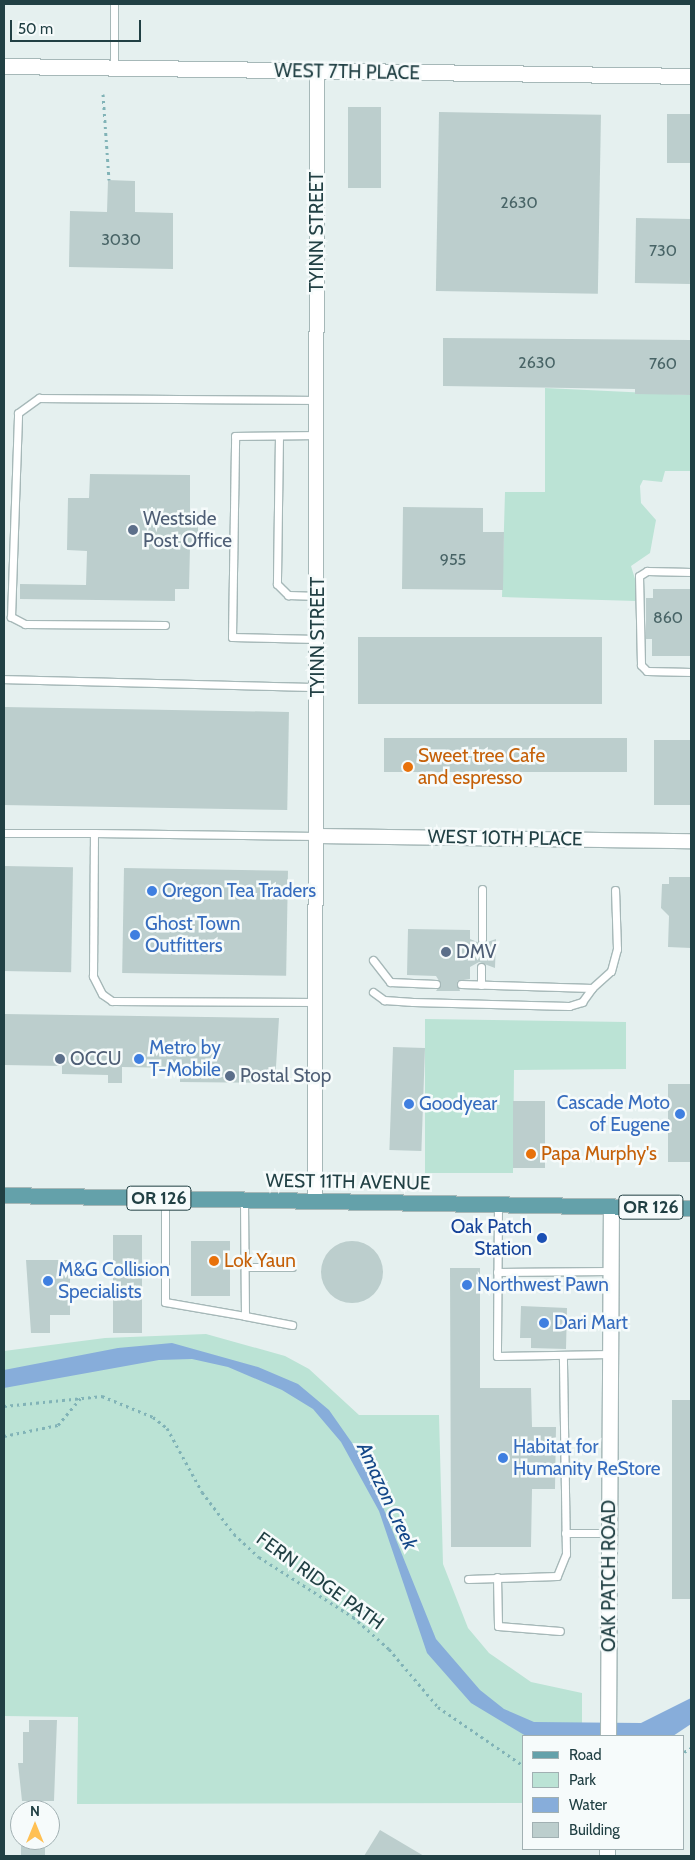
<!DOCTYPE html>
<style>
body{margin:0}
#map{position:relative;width:695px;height:1860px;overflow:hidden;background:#e5f0ef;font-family:Cabin,sans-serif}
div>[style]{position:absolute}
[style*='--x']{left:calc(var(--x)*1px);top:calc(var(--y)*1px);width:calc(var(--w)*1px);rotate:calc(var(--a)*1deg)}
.green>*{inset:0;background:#bbe3d5}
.water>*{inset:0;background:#87adda}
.building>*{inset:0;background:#bccecd;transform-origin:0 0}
.round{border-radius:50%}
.path>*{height:3px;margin-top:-1.5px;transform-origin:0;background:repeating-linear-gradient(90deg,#81b3b7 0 2.5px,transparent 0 6.5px)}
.roads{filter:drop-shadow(1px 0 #a6b8b8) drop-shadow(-1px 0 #a6b8b8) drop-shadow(0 1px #a6b8b8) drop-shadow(0 -1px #a6b8b8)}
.service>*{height:7px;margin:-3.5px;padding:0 3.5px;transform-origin:3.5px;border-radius:3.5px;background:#fff}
.minor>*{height:14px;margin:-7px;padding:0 7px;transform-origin:7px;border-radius:7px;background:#fff}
.tertiary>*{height:15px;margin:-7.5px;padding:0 7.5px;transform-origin:7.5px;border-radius:7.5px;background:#fff}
.primary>*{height:15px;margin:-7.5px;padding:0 7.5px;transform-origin:7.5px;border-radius:7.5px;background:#64a1aa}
.dots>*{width:14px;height:14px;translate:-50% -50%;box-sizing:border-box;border:2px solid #f6fbfb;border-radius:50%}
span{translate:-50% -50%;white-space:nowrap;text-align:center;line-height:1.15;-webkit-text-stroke:5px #f6fbfb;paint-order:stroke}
.number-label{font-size:16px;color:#486466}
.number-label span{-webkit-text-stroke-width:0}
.shield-label span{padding:1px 4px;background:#f6fbfb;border:1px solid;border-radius:4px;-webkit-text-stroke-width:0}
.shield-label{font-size:18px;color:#214044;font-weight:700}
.street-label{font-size:19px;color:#214044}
.service-label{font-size:19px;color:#4e5e75}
.left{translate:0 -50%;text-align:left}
.food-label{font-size:19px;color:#c56008}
.shop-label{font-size:19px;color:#366cbe}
.right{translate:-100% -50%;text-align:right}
.transit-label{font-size:19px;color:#164399}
.water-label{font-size:20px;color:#134788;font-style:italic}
.frame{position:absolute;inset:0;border:5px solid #214044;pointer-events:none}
.legend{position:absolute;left:522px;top:1735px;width:162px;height:115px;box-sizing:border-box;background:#f6fbfb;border:1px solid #a1b0b2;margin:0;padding:6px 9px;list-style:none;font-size:15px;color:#214044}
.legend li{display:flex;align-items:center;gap:10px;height:25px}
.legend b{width:25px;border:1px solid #a1b0b2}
.north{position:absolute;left:10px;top:1800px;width:50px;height:50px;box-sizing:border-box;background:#f6fbfb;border:1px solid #a1b0b2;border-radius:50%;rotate:0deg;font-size:14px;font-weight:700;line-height:20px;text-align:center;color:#214044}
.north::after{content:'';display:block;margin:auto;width:18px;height:22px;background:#ffc053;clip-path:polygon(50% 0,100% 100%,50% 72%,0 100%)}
.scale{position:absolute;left:10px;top:20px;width:131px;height:22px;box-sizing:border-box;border:2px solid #214044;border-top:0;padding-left:6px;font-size:15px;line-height:18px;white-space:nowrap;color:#214044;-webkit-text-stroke:4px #f6fbfb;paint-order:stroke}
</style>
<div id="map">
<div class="green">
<i style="clip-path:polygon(545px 388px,691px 395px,691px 471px,665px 471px,662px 482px,643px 480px,640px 486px,641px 503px,656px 520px,650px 553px,631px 566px,640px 595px,636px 601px,502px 597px,505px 492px,545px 492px)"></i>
<i style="clip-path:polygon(425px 1019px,626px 1022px,626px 1069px,514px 1070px,513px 1173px,425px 1173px)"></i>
<i style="clip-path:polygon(206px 1334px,285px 1356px,309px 1369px,359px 1415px,439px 1415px,443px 1564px,468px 1628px,489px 1653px,531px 1682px,582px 1693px,582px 1736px,524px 1736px,524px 1803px,77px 1804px,78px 1717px,4px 1716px,4px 1351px,105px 1338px)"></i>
</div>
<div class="water">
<i style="clip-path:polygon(172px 1343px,258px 1367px,298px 1384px,329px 1410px,364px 1460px,436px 1639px,480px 1690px,504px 1709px,534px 1722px,641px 1723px,691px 1698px,691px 1724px,673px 1736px,526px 1736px,471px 1703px,427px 1653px,379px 1511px,341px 1442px,313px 1409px,282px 1390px,228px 1367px,192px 1359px,159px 1360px,4px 1388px,4px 1370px,118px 1348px)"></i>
</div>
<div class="building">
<i style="left:348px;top:107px;width:33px;height:81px"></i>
<i style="left:439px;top:112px;width:162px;height:179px;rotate:1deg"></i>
<i style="left:667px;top:114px;width:24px;height:49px"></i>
<i style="clip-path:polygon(108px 180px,135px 181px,135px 212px,173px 213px,173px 269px,69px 267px,70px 211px,107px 212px)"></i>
<i style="left:636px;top:218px;width:55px;height:65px;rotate:1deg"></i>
<i style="clip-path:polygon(443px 338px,691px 340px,691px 395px,635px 394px,635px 389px,443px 386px)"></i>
<i style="clip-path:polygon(90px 474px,190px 475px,190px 513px,198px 514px,198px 547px,190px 547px,189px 589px,175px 589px,175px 601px,20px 599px,20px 584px,86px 585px,87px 551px,67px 550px,68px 498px,89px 498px)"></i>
<i style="clip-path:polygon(403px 507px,483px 508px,483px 532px,504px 532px,503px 590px,402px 589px)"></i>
<i style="clip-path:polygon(653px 589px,691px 589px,691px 656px,652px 656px,652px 639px,646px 639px,646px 598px,653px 598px)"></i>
<i style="left:358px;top:637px;width:244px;height:67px"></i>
<i style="left:4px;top:707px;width:285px;height:98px;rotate:1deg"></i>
<i style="left:384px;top:738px;width:243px;height:34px"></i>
<i style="left:691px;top:740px;width:65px;height:37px;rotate:90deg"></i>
<i style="left:4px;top:866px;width:69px;height:105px;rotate:1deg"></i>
<i style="left:124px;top:868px;width:164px;height:105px;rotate:1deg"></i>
<i style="clip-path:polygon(669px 877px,691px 877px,691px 948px,668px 947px,669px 916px,661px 908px,662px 884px,669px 884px)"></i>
<i style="clip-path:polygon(408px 929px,470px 930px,470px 939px,482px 944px,496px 939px,495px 968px,479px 962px,470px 967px,470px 979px,457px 981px,460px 991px,436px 991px,441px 984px,436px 976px,407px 975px)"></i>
<i style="clip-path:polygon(4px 1014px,279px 1018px,275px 1083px,180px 1082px,180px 1068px,122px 1067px,122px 1083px,108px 1083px,108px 1075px,62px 1074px,62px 1066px,4px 1065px)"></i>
<i style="left:393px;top:1047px;width:32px;height:103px;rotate:2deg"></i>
<i style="left:668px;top:1084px;width:23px;height:78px"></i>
<i style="left:513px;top:1101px;width:32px;height:67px"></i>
<i style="left:113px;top:1235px;width:29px;height:98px"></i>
<i class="round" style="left:321px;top:1241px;width:62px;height:62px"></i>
<i style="left:191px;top:1241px;width:39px;height:55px"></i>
<i style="clip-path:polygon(26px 1260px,70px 1260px,70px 1315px,50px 1315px,50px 1333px,31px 1333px)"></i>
<i style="clip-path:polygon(450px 1268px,480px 1268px,480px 1388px,531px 1388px,532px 1427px,556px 1427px,555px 1489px,532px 1489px,531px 1547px,451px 1547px)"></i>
<i style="clip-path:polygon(521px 1306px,567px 1308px,566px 1349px,531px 1348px,531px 1338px,520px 1338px)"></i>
<i style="left:672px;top:1400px;width:19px;height:199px"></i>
<i style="clip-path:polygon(29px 1720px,57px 1720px,54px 1801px,22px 1801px,18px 1763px,23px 1763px,23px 1732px,29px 1732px)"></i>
<i style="clip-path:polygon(380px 1830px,424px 1856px,364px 1856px)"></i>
<i style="left:21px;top:1840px;width:24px;height:16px"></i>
</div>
<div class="path">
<i style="--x:103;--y:94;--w:86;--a:86"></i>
<i style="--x:4;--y:1406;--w:99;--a:-5.8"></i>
<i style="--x:102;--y:1396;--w:55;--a:22.4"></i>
<i style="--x:153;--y:1417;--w:18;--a:38"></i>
<i style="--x:167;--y:1428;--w:73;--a:61.3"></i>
<i style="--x:202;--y:1492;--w:53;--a:52.7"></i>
<i style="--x:234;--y:1534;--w:34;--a:43"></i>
<i style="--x:259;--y:1557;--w:112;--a:32.6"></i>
<i style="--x:353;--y:1617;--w:48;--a:41.6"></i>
<i style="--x:389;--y:1649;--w:76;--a:49.8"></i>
<i style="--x:438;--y:1707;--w:104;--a:34.5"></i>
<i style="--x:4;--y:1436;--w:55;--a:-11.5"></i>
<i style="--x:58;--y:1425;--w:35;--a:-50"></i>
<i style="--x:684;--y:1752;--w:8;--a:-30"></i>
</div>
<div class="roads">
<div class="service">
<i style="--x:114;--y:68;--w:64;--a:-90"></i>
<i style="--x:279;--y:436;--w:148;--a:90.8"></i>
<i style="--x:277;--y:584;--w:16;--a:45"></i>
<i style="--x:288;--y:595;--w:30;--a:2"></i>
<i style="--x:691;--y:572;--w:44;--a:-178.7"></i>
<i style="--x:647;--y:571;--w:9;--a:148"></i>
<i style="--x:639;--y:576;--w:89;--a:88.7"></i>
<i style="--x:641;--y:665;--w:8;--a:45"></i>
<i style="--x:647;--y:671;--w:44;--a:1.3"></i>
<i style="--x:165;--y:625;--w:140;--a:-179.6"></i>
<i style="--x:25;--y:624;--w:16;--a:-153"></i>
<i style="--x:11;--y:617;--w:204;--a:-88"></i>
<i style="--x:18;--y:413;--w:26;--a:-36"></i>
<i style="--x:39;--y:398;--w:278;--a:0.4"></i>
<i style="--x:317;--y:639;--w:85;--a:-178.7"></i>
<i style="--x:232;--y:637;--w:201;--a:-89.1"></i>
<i style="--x:235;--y:436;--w:82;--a:-0.7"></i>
<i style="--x:4;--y:679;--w:314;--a:1.5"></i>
<i style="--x:4;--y:833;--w:90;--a:0"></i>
<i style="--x:482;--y:939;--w:50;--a:-90"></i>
<i style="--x:373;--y:960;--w:28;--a:52"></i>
<i style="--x:390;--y:982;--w:46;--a:2.5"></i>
<i style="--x:481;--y:967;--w:18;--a:90"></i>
<i style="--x:461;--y:984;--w:131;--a:1.7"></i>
<i style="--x:592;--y:988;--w:25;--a:-42"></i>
<i style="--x:611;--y:971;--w:23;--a:-75"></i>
<i style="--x:617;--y:949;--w:59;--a:-91.9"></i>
<i style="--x:373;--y:992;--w:14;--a:36"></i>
<i style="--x:384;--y:1000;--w:29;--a:4"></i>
<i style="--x:413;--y:1002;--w:156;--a:1.5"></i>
<i style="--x:569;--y:1006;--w:14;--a:-17"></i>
<i style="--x:582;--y:1002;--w:17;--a:-54"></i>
<i style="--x:316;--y:1002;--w:204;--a:-179.7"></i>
<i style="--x:112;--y:1001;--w:12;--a:-145"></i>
<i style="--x:102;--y:994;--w:20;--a:-117"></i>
<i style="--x:93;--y:976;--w:143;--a:-89.6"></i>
<i style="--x:94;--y:833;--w:223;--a:0.8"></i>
<i style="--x:165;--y:1198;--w:104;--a:90"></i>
<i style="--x:165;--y:1302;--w:81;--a:9.9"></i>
<i style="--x:245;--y:1316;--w:116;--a:-90.5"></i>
<i style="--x:498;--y:1204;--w:152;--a:90.4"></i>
<i style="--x:497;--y:1356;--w:113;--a:-1"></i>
<i style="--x:245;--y:1267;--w:47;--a:0"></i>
<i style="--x:497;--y:1272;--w:113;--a:-0.5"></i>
<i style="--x:245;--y:1316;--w:48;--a:10.8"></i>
<i style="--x:565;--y:1533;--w:44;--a:0"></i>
<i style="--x:497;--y:1577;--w:49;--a:88.8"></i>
<i style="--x:498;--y:1626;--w:62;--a:4.6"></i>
<i style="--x:468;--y:1579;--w:89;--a:-1.9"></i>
<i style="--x:557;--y:1576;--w:24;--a:-68"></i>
<i style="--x:566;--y:1554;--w:198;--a:-90.9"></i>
</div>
<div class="minor">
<i style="--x:318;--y:836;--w:373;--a:0.8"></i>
<i style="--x:315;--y:1202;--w:1130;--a:-89.9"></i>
</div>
<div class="tertiary">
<i style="--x:4;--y:66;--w:687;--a:0.83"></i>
<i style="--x:608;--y:1736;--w:529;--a:-89.68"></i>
<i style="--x:607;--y:1856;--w:7;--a:-90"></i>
</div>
<div class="primary">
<i style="--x:4;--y:1195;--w:687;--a:1.08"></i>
</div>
</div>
<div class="dots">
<i style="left:133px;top:530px;background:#5c6f8a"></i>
<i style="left:408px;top:767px;background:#e8710a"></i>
<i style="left:152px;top:891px;background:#3f7fe0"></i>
<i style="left:135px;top:935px;background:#3f7fe0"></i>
<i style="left:446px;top:952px;background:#5c6f8a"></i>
<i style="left:60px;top:1059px;background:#5c6f8a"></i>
<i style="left:139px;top:1059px;background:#3f7fe0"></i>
<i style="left:230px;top:1076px;background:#5c6f8a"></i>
<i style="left:409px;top:1104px;background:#3f7fe0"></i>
<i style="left:680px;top:1114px;background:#3f7fe0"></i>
<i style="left:531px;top:1154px;background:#e8710a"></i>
<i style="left:542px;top:1238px;background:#1a4fb4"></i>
<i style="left:214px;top:1261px;background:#e8710a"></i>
<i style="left:48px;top:1281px;background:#3f7fe0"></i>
<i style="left:467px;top:1285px;background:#3f7fe0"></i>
<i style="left:544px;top:1323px;background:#3f7fe0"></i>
<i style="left:503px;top:1458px;background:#3f7fe0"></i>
</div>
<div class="number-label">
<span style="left:519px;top:203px">2630</span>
<span style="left:121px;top:240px">3030</span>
<span style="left:663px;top:251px">730</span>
<span style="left:537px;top:363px">2630</span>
<span style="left:663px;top:364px">760</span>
<span style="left:453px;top:560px">955</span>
<span style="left:668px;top:618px">860</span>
</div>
<div class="shield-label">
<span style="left:159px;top:1198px">OR 126</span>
<span style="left:651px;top:1207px">OR 126</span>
</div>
<div class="street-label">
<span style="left:347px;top:72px;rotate:1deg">WEST 7TH PLACE</span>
<span style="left:317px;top:232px;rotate:-90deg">TYINN STREET</span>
<span style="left:318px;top:637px;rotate:-90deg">TYINN STREET</span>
<span style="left:505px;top:838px;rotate:1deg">WEST 10TH PLACE</span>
<span style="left:348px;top:1182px;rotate:1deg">WEST 11TH AVENUE</span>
<span style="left:609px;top:1576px;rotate:-90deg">OAK PATCH ROAD</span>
<span style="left:320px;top:1581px;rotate:36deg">FERN RIDGE PATH</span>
</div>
<div class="service-label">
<span class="left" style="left:143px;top:530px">Westside<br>Post Office</span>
<span class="left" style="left:456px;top:952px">DMV</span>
<span class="left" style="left:70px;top:1059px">OCCU</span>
<span class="left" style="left:240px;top:1076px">Postal Stop</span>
</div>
<div class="food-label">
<span class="left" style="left:418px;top:767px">Sweet tree Cafe<br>and espresso</span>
<span class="left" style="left:541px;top:1154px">Papa Murphy's</span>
<span class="left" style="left:224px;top:1261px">Lok Yaun</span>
</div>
<div class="shop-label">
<span class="left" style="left:162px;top:891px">Oregon Tea Traders</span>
<span class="left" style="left:145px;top:935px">Ghost Town<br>Outfitters</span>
<span class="left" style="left:149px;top:1059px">Metro by<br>T-Mobile</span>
<span class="right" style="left:670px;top:1114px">Cascade Moto<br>of Eugene</span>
<span class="left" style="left:419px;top:1104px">Goodyear</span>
<span class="left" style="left:58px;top:1281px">M&amp;G Collision<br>Specialists</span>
<span class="left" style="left:477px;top:1285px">Northwest Pawn</span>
<span class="left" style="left:554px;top:1323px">Dari Mart</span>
<span class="left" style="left:513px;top:1458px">Habitat for<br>Humanity ReStore</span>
</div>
<div class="transit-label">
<span class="right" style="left:532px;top:1238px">Oak Patch<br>Station</span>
</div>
<div class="water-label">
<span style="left:387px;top:1496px;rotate:65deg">Amazon Creek</span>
</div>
<div class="frame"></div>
<ul class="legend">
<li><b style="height:6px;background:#64a1aa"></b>Road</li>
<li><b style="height:14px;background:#bbe3d5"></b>Park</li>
<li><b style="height:14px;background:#87adda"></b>Water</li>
<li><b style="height:14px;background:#bccecd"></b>Building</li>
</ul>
<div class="north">N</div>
<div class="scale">50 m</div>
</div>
